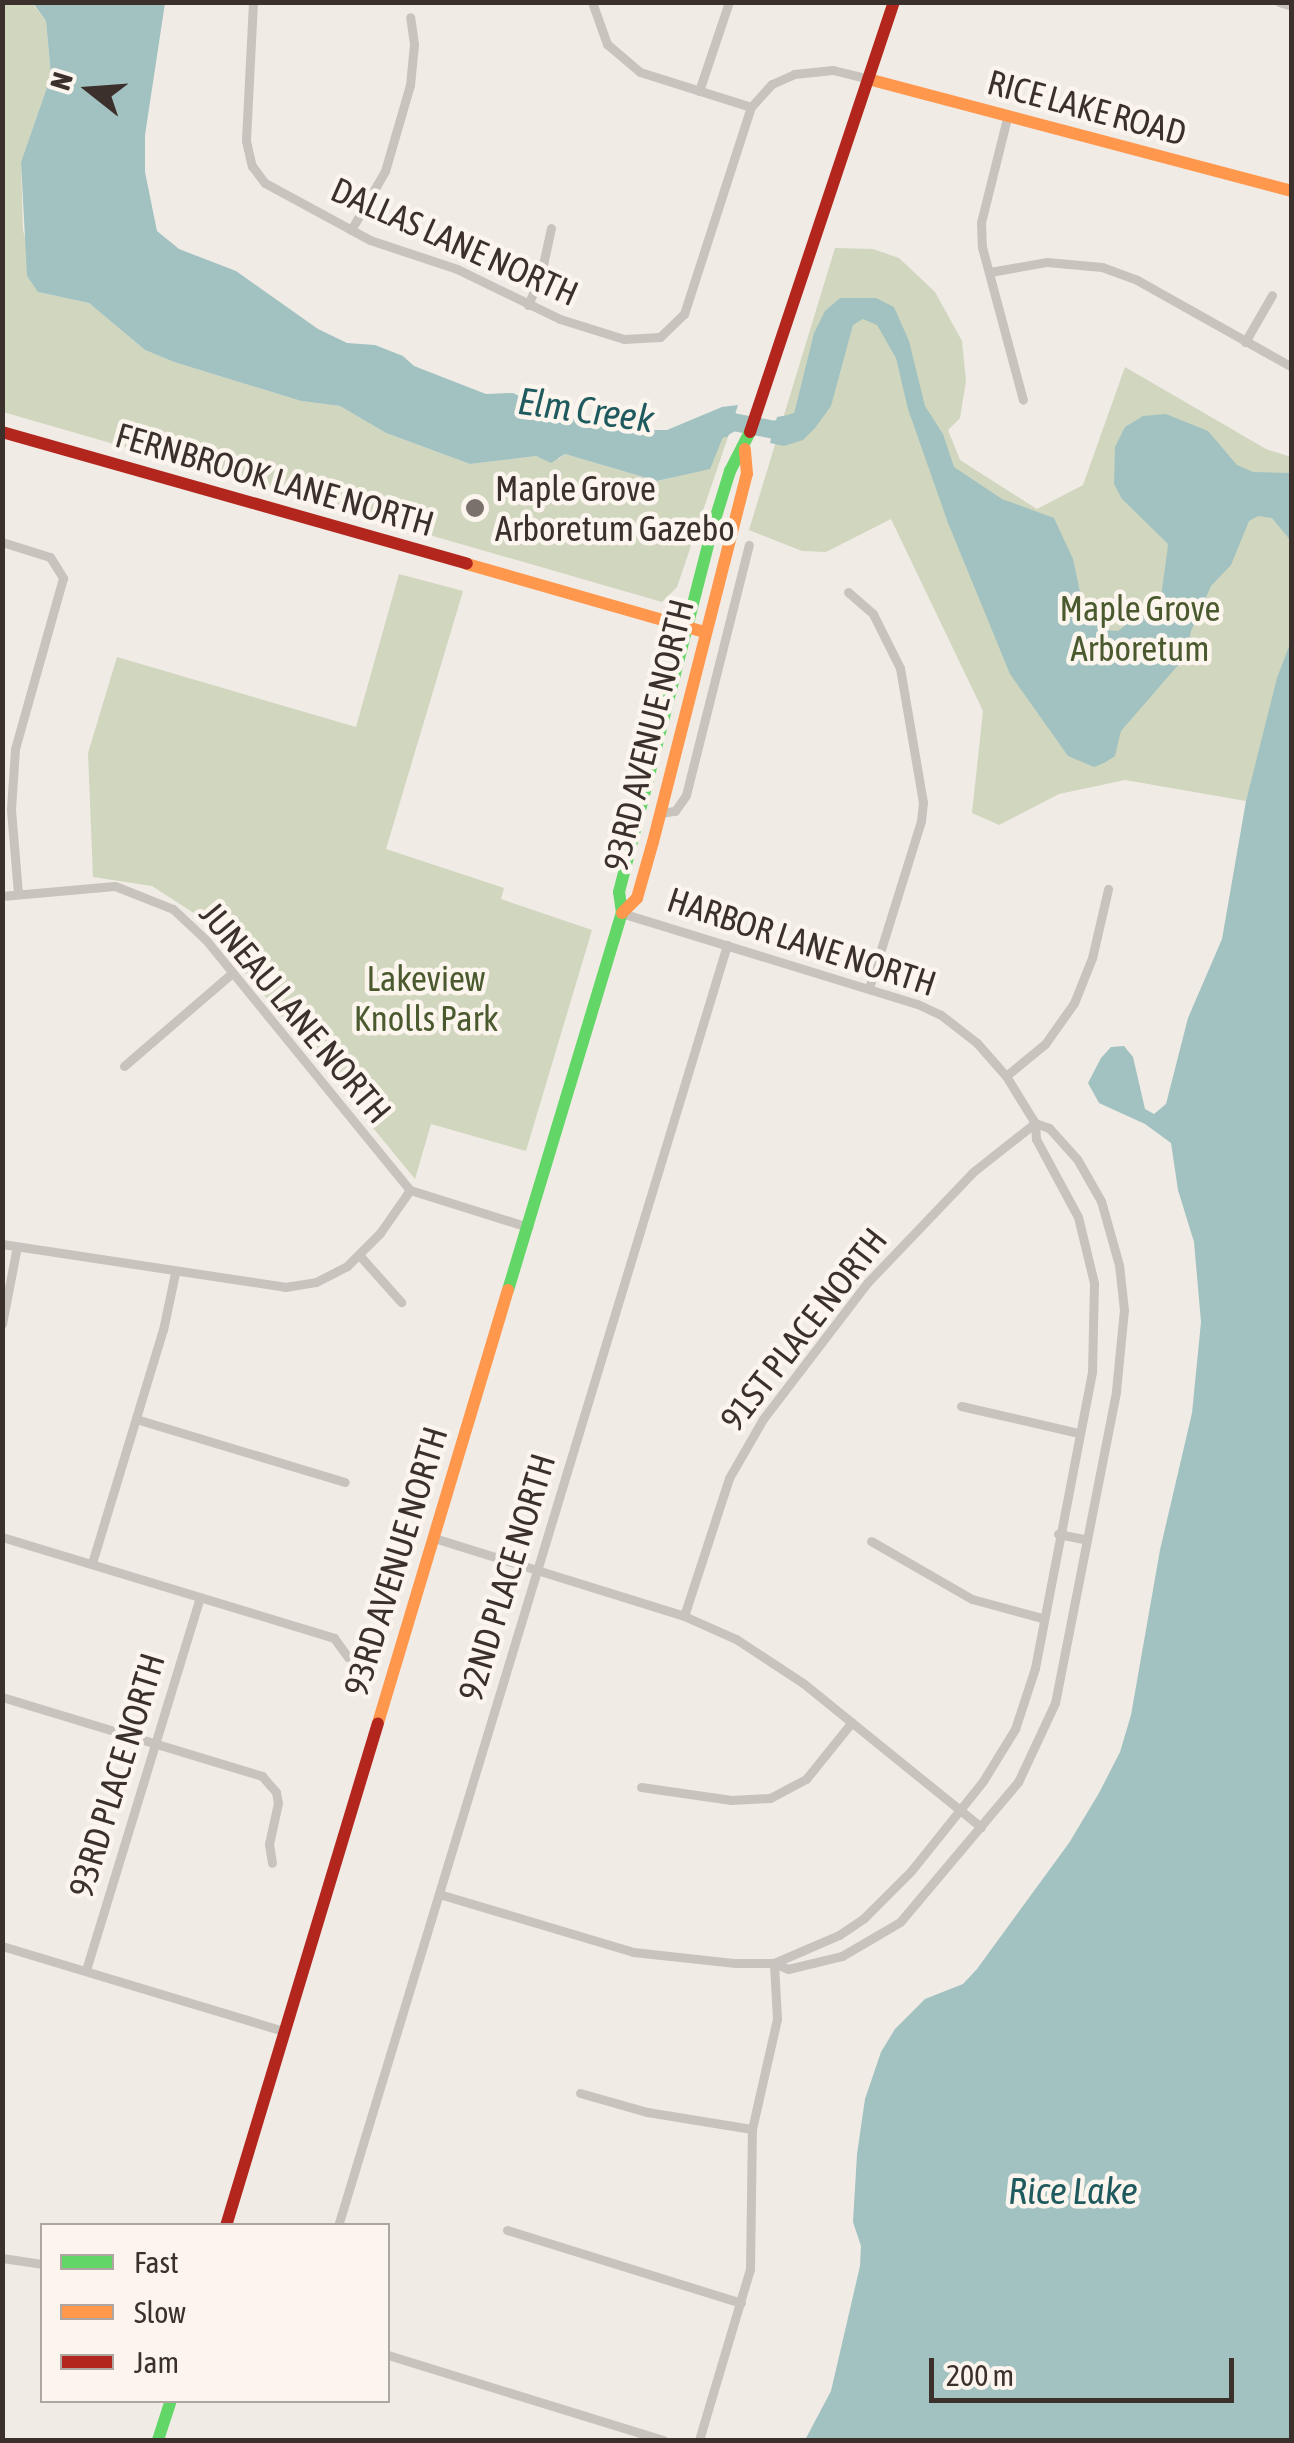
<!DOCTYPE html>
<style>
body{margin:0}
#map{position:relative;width:1294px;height:2443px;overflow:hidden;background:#f0ebe5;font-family:"Asap Condensed",sans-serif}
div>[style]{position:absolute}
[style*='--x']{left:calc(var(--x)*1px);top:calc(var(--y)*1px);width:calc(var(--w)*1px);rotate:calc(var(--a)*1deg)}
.green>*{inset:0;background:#d1d6bf}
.water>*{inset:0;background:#a1c2c1}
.river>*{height:18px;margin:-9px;padding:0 9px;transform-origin:9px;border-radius:9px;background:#a1c2c1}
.street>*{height:9px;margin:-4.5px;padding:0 4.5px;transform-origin:4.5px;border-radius:4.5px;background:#c9c3be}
.fast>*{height:12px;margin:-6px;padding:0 6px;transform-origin:6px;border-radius:6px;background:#63d668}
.slow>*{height:12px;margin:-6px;padding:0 6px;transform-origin:6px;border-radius:6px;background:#ff974d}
.jam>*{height:12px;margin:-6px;padding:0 6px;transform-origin:6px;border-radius:6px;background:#b3261e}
.dots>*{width:28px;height:28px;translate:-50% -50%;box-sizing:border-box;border:5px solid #fbf5ee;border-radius:50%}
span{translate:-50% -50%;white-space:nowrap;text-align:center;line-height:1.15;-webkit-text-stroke:9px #fbf5ee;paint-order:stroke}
.street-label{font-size:35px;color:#3b302b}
.poi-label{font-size:35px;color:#3b302b}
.left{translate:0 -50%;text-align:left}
.park-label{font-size:35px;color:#4a5a2e}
.water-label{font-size:38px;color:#1f5a5e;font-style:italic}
.frame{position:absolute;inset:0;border:5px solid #3b302b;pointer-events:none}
.legend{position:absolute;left:40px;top:2223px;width:350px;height:180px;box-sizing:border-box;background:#fbf5ee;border:2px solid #aea6a0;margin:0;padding:12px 18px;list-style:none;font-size:30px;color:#3b302b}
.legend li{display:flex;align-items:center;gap:20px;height:50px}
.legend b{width:50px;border:2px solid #aea6a0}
.north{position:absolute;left:40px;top:40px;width:100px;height:100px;-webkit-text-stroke:8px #fbf5ee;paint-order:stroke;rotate:287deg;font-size:28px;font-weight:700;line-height:40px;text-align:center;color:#3b302b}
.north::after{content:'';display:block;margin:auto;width:35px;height:45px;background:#3b302b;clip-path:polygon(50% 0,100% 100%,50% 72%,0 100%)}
.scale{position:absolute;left:929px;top:2358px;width:305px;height:45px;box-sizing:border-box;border:5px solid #3b302b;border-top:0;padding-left:12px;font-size:30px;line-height:35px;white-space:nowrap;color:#3b302b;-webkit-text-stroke:8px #fbf5ee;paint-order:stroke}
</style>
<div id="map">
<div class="green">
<i style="clip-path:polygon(2px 3px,32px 3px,46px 21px,51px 77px,21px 162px,23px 230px,38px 292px,89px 303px,145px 350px,174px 362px,301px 401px,340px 406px,386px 433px,470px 464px,536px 456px,559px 459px,565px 454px,657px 481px,671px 478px,723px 436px,728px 437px,677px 587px,662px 602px,3px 412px)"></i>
<i style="clip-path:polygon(835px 248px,873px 249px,899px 258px,935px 292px,962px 341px,966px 381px,960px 418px,948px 430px,960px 460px,1037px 509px,1083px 485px,1125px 367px,1266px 449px,1291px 457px,1291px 659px,1246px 801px,1125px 780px,1059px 794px,999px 825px,972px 813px,983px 711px,891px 519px,826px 552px,802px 551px,749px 530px)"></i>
<i style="clip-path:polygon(399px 574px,463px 591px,386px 849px,504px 888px,501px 899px,592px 930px,526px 1151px,431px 1124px,415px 1179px,200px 917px,152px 886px,93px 877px,88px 753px,117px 657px,356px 727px)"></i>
</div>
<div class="water">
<i style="clip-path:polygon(33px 3px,165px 3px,145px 135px,145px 172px,157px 231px,179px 249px,236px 271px,318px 329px,347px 343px,375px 345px,403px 356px,414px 366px,486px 394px,513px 393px,562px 417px,591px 419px,617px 430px,667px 430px,722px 407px,738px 405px,728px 437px,723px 437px,710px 469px,657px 481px,565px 454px,551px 463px,536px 456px,470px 464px,386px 433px,340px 406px,301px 401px,174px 362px,145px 350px,89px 303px,38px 292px,27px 276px,21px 162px,51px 76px,46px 21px)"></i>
<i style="clip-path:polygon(840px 298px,876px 298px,894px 307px,909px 341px,925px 406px,943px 434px,954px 467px,1002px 499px,1054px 518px,1073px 559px,1085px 615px,1106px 630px,1118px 631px,1161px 597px,1167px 553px,1168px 544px,1122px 499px,1114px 484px,1115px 447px,1125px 427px,1143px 416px,1166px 414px,1208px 431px,1237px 465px,1253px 472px,1291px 473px,1291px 541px,1272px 518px,1258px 516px,1249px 521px,1231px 565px,1211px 586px,1191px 631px,1186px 656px,1121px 731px,1115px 756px,1104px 763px,1094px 767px,1068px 756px,1010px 674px,948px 523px,908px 409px,896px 358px,877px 325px,863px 319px,853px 325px,831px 406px,815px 428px,803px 440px,784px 446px,770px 443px,777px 417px,794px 414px,814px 333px,825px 311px)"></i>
<i style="clip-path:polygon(1291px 641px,1291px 2440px,805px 2440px,831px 2391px,860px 2266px,861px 2246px,853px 2222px,857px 2154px,865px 2099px,881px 2052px,895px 2029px,925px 1999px,963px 1984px,977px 1969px,1069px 1843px,1099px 1793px,1120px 1752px,1131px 1715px,1160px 1550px,1192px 1413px,1201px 1322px,1194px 1242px,1178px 1190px,1171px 1143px,1145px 1124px,1099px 1103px,1088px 1083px,1101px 1058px,1111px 1047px,1124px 1046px,1133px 1057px,1145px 1109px,1154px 1114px,1166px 1104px,1188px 1018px,1222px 939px,1246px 801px,1277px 678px)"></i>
</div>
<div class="river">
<i style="--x:712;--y:434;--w:24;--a:-30"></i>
<i style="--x:733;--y:422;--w:43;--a:10.8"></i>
<i style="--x:775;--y:430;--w:22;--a:-22"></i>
</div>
<div class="street">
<i style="--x:253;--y:2;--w:139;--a:92.9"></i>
<i style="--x:246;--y:141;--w:26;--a:77"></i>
<i style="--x:252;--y:166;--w:21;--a:53"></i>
<i style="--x:265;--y:183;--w:119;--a:28.5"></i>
<i style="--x:370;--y:240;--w:92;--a:18.4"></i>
<i style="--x:457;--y:269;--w:114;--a:25.9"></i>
<i style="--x:560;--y:319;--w:67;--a:17.4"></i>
<i style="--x:624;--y:339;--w:36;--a:-3"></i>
<i style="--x:660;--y:337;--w:33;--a:-44"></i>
<i style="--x:684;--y:314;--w:218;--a:-72.1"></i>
<i style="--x:592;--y:2;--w:45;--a:70.3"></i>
<i style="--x:607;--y:44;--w:43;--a:40.3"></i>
<i style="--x:640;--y:72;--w:116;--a:17.5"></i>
<i style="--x:751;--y:107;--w:31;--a:-48"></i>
<i style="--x:772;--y:84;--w:24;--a:-24"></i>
<i style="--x:794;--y:74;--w:39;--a:-6"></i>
<i style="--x:833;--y:70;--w:36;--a:14"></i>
<i style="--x:1279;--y:2;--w:14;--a:17"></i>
<i style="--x:699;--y:91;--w:94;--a:-71.4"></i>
<i style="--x:1007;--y:118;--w:107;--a:104"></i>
<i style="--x:981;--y:222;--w:25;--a:88"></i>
<i style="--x:982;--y:247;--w:158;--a:75"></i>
<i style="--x:351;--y:230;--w:68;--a:-60"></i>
<i style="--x:385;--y:171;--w:90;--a:-73.8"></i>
<i style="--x:410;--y:85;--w:41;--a:-84.4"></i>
<i style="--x:414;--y:44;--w:27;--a:-98"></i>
<i style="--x:990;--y:272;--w:58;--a:-10"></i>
<i style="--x:1047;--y:262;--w:55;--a:5.2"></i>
<i style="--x:1102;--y:267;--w:37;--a:20"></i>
<i style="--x:1137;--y:280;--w:178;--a:29.3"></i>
<i style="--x:528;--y:305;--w:34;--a:-67"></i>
<i style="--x:541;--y:274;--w:47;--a:-77.7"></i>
<i style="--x:1245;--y:342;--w:54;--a:-60.1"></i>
<i style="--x:2;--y:542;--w:50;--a:17.4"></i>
<i style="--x:50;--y:557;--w:25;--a:58"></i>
<i style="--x:63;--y:578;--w:178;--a:105.7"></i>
<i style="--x:15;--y:749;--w:61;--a:93.8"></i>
<i style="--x:11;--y:810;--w:84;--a:85.2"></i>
<i style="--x:848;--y:592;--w:33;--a:41"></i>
<i style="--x:873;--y:614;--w:60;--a:63.4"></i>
<i style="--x:900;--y:668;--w:136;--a:80.3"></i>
<i style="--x:923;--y:802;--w:19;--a:96"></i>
<i style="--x:921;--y:821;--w:175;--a:107.3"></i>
<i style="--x:660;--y:813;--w:15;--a:-8"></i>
<i style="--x:675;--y:811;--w:19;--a:-55"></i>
<i style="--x:686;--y:795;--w:258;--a:-75.9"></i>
<i style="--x:2;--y:896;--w:113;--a:-5.1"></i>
<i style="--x:115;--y:886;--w:62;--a:21.6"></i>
<i style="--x:173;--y:909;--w:45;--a:43.2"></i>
<i style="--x:206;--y:940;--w:323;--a:50.8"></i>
<i style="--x:410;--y:1190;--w:124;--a:17.4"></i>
<i style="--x:124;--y:1066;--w:143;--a:-40.7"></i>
<i style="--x:1006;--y:1076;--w:50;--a:-39.4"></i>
<i style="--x:1045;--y:1044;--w:50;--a:-54.7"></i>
<i style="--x:1074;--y:1003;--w:48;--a:-68.2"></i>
<i style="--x:1092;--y:958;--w:71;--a:-76.9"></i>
<i style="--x:2;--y:1244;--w:286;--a:8.6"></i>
<i style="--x:285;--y:1287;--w:31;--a:-9"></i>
<i style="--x:316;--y:1282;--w:35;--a:-27"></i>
<i style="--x:347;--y:1266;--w:47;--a:-45"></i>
<i style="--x:380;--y:1233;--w:52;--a:-55.1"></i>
<i style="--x:360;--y:1256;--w:62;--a:48.3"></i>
<i style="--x:2;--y:1324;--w:79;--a:-79.1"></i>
<i style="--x:961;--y:1406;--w:121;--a:12.9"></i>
<i style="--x:136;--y:1419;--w:218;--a:16.8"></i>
<i style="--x:1058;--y:1534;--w:26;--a:11"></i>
<i style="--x:2;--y:1537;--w:347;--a:16.9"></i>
<i style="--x:334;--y:1638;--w:24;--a:54"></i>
<i style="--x:434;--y:1538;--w:262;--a:17.3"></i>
<i style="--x:684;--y:1616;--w:57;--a:23.9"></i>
<i style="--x:736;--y:1639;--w:80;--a:33.3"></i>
<i style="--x:803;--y:1683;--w:229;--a:39"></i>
<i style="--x:871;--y:1541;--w:116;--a:29.9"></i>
<i style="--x:972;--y:1599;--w:73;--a:15.2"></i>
<i style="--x:92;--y:1563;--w:244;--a:-73.1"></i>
<i style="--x:163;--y:1330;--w:58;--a:-78.1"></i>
<i style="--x:684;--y:1616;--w:145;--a:-71.9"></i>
<i style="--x:729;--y:1478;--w:68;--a:-60"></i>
<i style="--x:763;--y:1419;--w:171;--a:-52.6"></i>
<i style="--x:867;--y:1283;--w:153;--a:-46.3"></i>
<i style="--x:973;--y:1172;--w:79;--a:-38.3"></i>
<i style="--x:2;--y:1697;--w:272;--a:16.9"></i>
<i style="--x:262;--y:1776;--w:21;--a:49"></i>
<i style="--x:276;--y:1792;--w:11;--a:80"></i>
<i style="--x:278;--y:1803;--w:42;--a:102.4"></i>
<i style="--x:269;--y:1844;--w:19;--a:81"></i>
<i style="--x:641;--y:1787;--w:91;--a:8.2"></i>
<i style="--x:731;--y:1800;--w:39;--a:-3"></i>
<i style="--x:770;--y:1798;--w:41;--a:-27.8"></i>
<i style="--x:806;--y:1779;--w:73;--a:-51.1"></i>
<i style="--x:439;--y:1894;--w:202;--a:16.6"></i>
<i style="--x:633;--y:1952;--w:103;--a:6.2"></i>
<i style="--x:735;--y:1963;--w:39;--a:0"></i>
<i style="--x:774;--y:1963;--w:71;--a:-23.3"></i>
<i style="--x:839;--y:1935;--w:30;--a:-34"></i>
<i style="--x:864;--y:1918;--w:66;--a:-45"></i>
<i style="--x:911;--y:1871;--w:115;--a:-51.3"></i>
<i style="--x:983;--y:1781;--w:61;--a:-58.4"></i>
<i style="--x:1015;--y:1729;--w:64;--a:-71.8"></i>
<i style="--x:1035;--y:1668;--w:301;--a:-79.1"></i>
<i style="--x:1092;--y:1372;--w:89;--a:-88.7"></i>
<i style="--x:1094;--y:1283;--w:68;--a:-103.6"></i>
<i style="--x:1078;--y:1217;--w:89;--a:-118.3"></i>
<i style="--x:1036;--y:1139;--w:16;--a:-94"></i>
<i style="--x:1035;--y:1123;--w:55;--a:-121.7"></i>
<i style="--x:1006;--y:1076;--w:44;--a:-131.3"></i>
<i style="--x:977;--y:1043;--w:46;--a:-142.1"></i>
<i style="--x:941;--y:1015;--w:26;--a:-155"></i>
<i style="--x:917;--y:1004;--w:309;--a:-162.9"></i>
<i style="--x:2;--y:1946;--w:295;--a:16.8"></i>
<i style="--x:774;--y:1963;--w:15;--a:23"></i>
<i style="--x:788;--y:1969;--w:56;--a:-13.5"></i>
<i style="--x:842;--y:1956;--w:67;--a:-30.4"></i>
<i style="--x:900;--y:1922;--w:183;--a:-49.9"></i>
<i style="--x:1018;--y:1782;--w:87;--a:-64.9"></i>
<i style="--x:1055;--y:1703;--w:318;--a:-78.9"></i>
<i style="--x:1116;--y:1391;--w:81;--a:-84.4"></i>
<i style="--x:1124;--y:1310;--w:45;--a:-96.3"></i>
<i style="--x:1119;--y:1265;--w:66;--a:-105.7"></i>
<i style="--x:1101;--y:1201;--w:48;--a:-119.7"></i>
<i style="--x:1077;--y:1159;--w:42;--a:-132.1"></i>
<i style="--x:1049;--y:1128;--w:15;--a:-160"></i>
<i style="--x:86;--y:1970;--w:390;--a:-73"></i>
<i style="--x:580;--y:2093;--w:70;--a:15.8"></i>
<i style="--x:647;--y:2112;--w:106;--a:9.2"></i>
<i style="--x:338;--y:2226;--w:1339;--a:-73.11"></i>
<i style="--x:507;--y:2230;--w:245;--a:17.3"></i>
<i style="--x:2;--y:2258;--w:40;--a:8.5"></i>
<i style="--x:388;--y:2355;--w:288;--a:17.2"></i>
<i style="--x:699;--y:2440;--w:178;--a:-73.4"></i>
<i style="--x:750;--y:2269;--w:140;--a:-89.2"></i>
<i style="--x:752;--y:2129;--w:113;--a:-77.2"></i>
<i style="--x:777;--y:2019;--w:56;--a:-93.1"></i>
</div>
<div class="fast">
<i style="--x:508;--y:1290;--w:394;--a:-73.2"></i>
<i style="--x:622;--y:913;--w:21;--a:-98"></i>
<i style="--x:619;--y:892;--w:378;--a:-75.6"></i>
<i style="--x:713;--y:526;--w:58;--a:-72.8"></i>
<i style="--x:730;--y:471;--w:44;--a:-62.9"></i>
<i style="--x:158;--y:2440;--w:42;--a:-72"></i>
</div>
<div class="slow">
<i style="--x:868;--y:79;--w:439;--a:14.8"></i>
<i style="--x:467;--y:564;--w:247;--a:16"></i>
<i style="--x:622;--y:913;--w:21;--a:-45"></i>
<i style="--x:637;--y:898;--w:58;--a:-74.1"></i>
<i style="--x:653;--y:842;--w:380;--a:-75.7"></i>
<i style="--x:747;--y:474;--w:25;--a:-95"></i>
<i style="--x:378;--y:1723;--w:452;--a:-73.3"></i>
</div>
<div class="jam">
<i style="--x:2;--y:432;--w:483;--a:15.8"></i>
<i style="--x:750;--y:432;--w:453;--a:-71.5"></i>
<i style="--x:226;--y:2226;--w:525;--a:-73.19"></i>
</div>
<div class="dots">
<i style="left:475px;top:508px;background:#7a716c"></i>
</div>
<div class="street-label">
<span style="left:1087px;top:107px;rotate:15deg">RICE LAKE ROAD</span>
<span style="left:455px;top:241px;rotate:24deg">DALLAS LANE NORTH</span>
<span style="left:275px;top:479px;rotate:16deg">FERNBROOK LANE NORTH</span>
<span style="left:648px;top:735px;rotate:-76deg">93RD AVENUE NORTH</span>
<span style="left:802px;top:941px;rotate:18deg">HARBOR LANE NORTH</span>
<span style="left:296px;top:1012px;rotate:50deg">JUNEAU LANE NORTH</span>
<span style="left:803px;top:1329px;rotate:-52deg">91ST PLACE NORTH</span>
<span style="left:395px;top:1561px;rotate:-73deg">93RD AVENUE NORTH</span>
<span style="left:506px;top:1577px;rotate:-73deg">92ND PLACE NORTH</span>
<span style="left:116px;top:1775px;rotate:-73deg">93RD PLACE NORTH</span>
</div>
<div class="poi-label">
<span class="left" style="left:495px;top:508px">Maple Grove<br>Arboretum Gazebo</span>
</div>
<div class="park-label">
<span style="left:1140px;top:628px">Maple Grove<br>Arboretum</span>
<span style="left:426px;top:998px">Lakeview<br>Knolls Park</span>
</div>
<div class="water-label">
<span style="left:586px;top:410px;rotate:8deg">Elm Creek</span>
<span style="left:1073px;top:2191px">Rice Lake</span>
</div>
<div class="frame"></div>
<ul class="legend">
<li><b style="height:12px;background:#63d668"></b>Fast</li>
<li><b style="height:12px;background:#ff974d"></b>Slow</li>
<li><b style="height:12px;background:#b3261e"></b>Jam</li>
</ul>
<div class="north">N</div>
<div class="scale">200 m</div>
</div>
